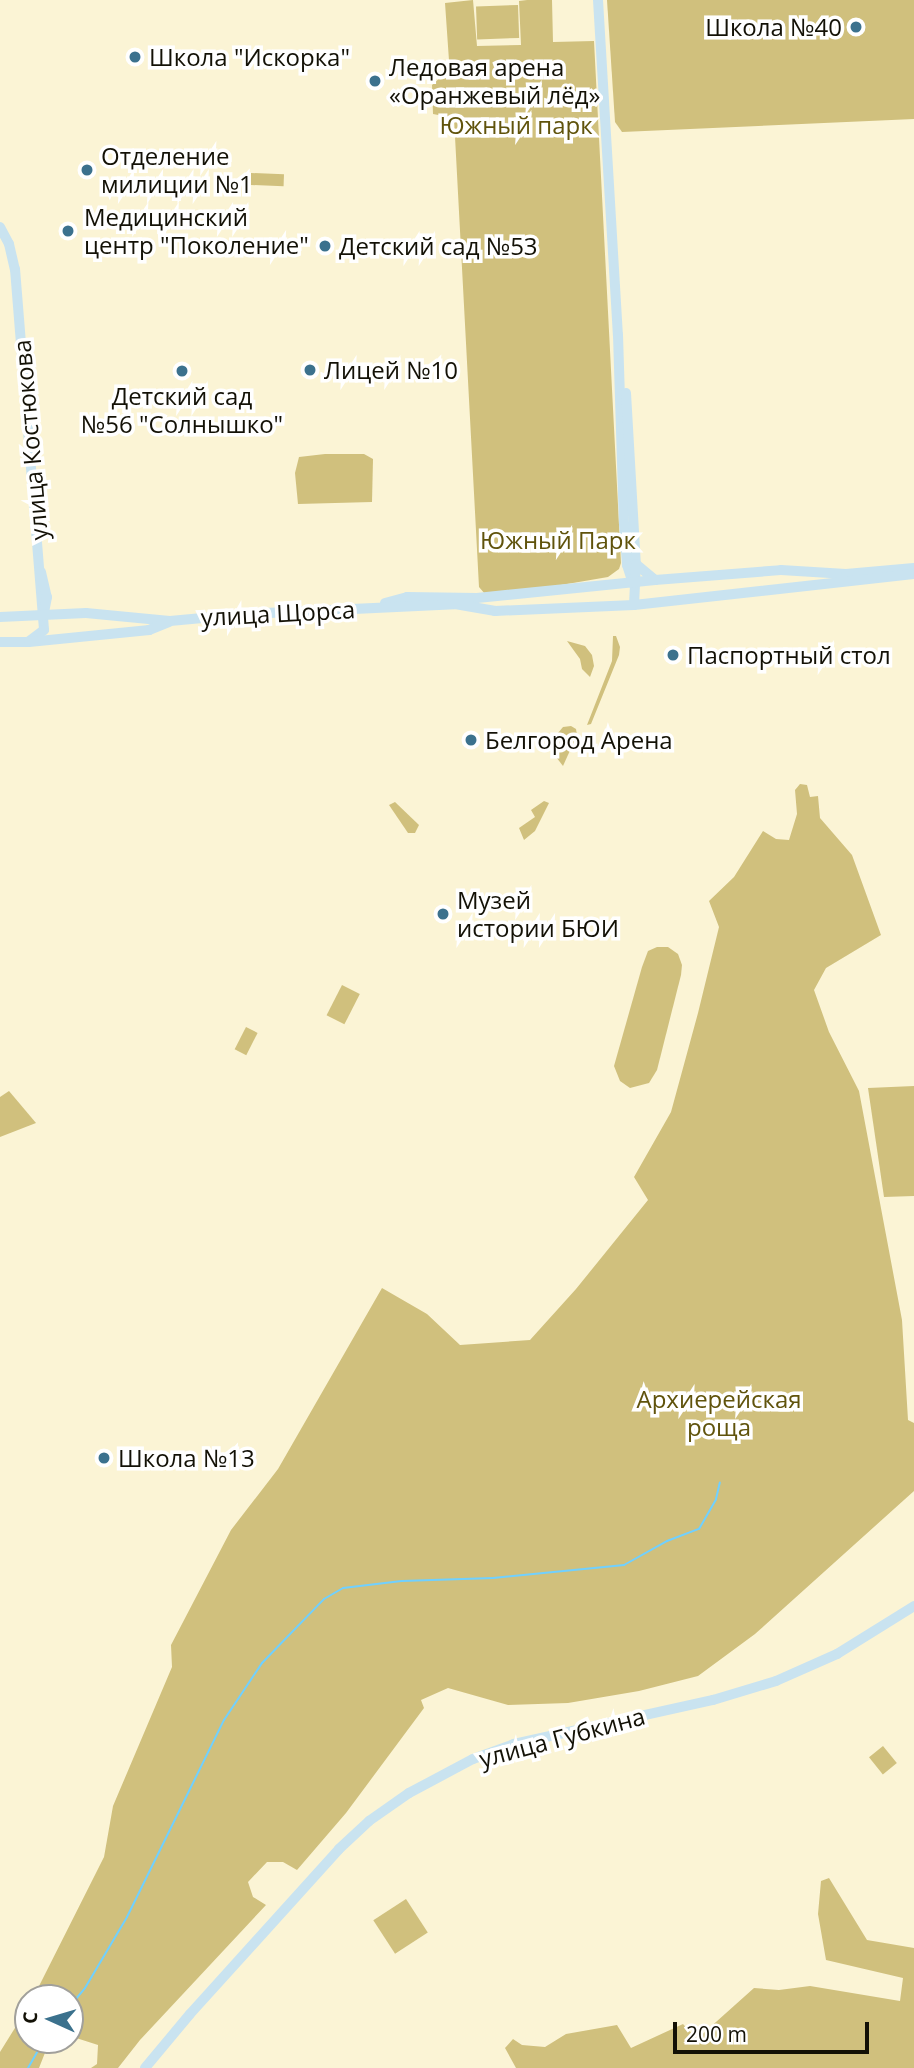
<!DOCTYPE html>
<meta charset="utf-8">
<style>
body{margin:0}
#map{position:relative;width:914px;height:2068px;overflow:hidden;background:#fbf4d5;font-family:"Open Sans",sans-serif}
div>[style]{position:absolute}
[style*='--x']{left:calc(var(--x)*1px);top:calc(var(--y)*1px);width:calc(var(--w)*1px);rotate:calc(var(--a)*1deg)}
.green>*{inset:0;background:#d0c07d;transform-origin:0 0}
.stream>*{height:2px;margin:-1px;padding:0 1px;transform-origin:1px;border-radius:1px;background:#70d0ff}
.secondary>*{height:10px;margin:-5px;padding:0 5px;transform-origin:5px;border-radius:5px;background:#c9e3f0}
.dots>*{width:19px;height:19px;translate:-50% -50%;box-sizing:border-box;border:4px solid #fff;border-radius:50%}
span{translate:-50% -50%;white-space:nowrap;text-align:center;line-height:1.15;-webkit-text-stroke:7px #fff;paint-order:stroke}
.poi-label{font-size:24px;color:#131106}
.right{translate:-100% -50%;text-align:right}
.left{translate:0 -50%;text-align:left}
.park-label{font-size:24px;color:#60530c}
.street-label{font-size:24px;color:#131106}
.north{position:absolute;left:14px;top:1984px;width:70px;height:70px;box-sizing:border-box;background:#fff;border:2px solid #a1a09b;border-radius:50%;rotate:274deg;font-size:19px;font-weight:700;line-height:28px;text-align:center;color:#131106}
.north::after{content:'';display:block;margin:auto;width:24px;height:32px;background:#3b718d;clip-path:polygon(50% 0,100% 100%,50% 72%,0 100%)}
.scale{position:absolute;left:673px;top:2022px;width:196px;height:32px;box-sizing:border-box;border:4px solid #131106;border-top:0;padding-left:9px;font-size:21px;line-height:24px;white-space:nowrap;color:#131106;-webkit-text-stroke:5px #fff;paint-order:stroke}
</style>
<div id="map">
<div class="green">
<i style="clip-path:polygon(473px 0,477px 46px,521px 45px,519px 1px,527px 0,552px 0,553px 42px,594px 41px,621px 563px,619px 569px,608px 577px,526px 591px,485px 594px,479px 587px,454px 118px,433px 114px,432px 85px,442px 76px,450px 75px,445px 3px)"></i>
<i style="clip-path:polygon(607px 0,914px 0,914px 119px,622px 132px,615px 122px)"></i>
<i style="left:518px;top:5px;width:33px;height:42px;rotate:88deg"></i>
<i style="left:251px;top:173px;width:33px;height:12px;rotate:2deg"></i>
<i style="clip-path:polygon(325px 454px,364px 454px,373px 459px,372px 502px,298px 504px,295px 473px,299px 457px)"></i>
<i style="clip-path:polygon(613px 636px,616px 636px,620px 647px,619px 655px,591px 724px,587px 725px,612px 661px)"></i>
<i style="clip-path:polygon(567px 641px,585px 646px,592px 655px,594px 666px,590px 677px,582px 669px,580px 659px)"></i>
<i style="clip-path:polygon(571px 726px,576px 729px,577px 735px,563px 766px,553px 753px,558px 733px,563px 727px)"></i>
<i style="clip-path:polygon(800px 784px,807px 785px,810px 797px,818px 796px,820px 818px,852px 855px,881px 935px,826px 968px,814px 990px,829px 1032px,859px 1091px,902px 1320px,908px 1420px,914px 1423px,914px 1491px,755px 1634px,698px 1676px,639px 1691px,568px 1703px,508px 1705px,448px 1688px,421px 1700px,424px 1708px,346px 1813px,297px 1870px,283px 1862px,267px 1862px,248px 1882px,253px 1897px,266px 1905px,140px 2040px,118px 2068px,91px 2068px,97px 2064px,98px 2045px,70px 2036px,70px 1998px,33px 1998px,104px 1857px,113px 1806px,172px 1667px,171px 1645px,231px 1530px,278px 1469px,382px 1288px,427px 1314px,460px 1345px,530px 1340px,576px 1289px,648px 1200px,634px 1177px,671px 1112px,698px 1013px,719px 927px,709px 901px,734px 877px,763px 831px,776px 839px,789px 840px,797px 814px,795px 790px)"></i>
<i style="clip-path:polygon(544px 801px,549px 803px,535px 831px,524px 840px,519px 828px,535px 817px,531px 810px)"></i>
<i style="clip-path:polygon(395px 802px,419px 825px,415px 833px,408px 833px,389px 805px)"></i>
<i style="clip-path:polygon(657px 947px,668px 947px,678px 954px,682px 965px,681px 975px,657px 1070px,649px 1083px,630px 1088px,620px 1081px,614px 1066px,642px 967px,648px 951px)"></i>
<i style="left:342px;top:985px;width:20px;height:34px;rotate:27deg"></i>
<i style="left:246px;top:1027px;width:13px;height:25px;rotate:27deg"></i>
<i style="clip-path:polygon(914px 1086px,914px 1196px,884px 1197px,868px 1088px)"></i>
<i style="clip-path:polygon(9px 1091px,36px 1123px,0 1137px,0 1097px)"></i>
<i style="left:883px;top:1746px;width:22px;height:18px;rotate:51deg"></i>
<i style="clip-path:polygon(829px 1878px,867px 1940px,914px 1948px,914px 2068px,516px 2068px,505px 2048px,513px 2039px,522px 2045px,545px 2047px,566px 2034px,617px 2025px,631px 2048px,683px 2024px,697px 2039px,754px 1988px,779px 1990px,810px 1986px,900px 2001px,903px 1978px,826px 1960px,818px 1914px,821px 1881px)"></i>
<i style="left:406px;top:1899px;width:40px;height:39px;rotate:57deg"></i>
<i style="clip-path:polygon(28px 2007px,28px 2040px,50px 2040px,39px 2068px,0 2068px,0 2052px)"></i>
</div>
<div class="stream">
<i style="--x:70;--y:2006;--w:23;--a:-50"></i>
<i style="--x:85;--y:1988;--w:82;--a:-59.4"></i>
<i style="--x:127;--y:1917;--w:220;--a:-63.8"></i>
<i style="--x:224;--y:1720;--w:69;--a:-56.3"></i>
<i style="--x:262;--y:1663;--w:89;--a:-45.9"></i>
<i style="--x:324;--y:1599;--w:22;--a:-30"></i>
<i style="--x:343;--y:1588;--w:59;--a:-6.8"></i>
<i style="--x:402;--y:1581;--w:91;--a:-1.9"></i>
<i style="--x:493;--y:1578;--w:132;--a:-5.7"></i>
<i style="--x:624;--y:1565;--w:49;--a:-29.2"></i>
<i style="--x:667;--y:1541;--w:34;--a:-21"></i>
<i style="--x:699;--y:1529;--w:34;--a:-60"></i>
<i style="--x:716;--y:1499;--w:17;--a:-77"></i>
<i style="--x:28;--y:2068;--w:32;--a:-60"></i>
</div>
<div class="secondary">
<i style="--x:598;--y:0;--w:336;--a:86.6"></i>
<i style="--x:618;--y:335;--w:189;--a:88.2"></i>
<i style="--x:624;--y:524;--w:41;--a:85.8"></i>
<i style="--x:627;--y:565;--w:20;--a:72"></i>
<i style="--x:0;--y:227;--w:19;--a:62"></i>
<i style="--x:9;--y:244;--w:26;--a:77"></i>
<i style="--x:15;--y:269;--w:362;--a:85.4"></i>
<i style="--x:44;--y:630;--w:20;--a:143"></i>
<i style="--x:28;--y:642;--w:28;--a:180"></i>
<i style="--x:626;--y:393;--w:171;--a:86.7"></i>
<i style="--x:636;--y:564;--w:41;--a:92.8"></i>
<i style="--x:636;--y:564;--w:25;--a:40"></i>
<i style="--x:655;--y:580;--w:126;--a:-4.5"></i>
<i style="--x:781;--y:570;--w:65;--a:3.5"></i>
<i style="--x:846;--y:574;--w:68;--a:-5"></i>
<i style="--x:41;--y:572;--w:26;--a:77"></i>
<i style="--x:47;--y:597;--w:16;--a:101"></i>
<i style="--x:385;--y:603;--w:23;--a:-15"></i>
<i style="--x:407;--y:597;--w:70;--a:0.8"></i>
<i style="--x:477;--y:598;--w:179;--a:-5.8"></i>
<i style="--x:0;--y:617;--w:86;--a:-2.7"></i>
<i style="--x:86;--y:613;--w:84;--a:5.4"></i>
<i style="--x:170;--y:621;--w:76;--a:-5.3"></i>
<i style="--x:246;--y:614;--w:209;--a:-2.7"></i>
<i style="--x:455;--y:604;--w:41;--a:9.9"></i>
<i style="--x:495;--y:611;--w:139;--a:-2.5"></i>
<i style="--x:634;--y:605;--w:282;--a:-6.3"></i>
<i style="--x:29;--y:642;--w:121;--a:-5.7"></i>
<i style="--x:149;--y:630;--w:22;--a:-22"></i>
<i style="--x:145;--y:2068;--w:70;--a:-50.2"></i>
<i style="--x:190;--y:2014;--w:222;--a:-47.9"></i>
<i style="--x:339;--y:1849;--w:41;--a:-43"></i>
<i style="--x:369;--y:1821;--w:49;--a:-35"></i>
<i style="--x:409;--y:1793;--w:72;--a:-28"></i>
<i style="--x:473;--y:1759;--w:44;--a:-20.1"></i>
<i style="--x:514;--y:1744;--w:204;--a:-12.5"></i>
<i style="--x:713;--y:1700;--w:66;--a:-16.8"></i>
<i style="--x:776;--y:1681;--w:67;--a:-23.9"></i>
<i style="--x:837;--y:1654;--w:91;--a:-31.9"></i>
</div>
<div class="dots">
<i style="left:856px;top:27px;background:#3b718d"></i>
<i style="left:135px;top:57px;background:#3b718d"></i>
<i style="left:375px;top:81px;background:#3b718d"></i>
<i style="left:87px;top:170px;background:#3b718d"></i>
<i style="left:68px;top:231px;background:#3b718d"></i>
<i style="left:325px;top:246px;background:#3b718d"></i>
<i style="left:310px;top:370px;background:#3b718d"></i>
<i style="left:182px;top:371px;background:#3b718d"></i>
<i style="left:673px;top:655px;background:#3b718d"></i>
<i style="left:471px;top:740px;background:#3b718d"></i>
<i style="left:443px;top:914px;background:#3b718d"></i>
<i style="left:104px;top:1458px;background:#3b718d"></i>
</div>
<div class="poi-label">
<span class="right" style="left:842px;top:27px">Школа №40</span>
<span class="left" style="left:149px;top:57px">Школа "Искорка"</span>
<span class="left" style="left:389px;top:81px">Ледовая арена<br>«Оранжевый лёд»</span>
<span class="left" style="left:101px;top:170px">Отделение<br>милиции №1</span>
<span class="left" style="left:84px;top:231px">Медицинский<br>центр "Поколение"</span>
<span class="left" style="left:339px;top:246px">Детский сад №53</span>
<span class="left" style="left:324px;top:370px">Лицей №10</span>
<span style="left:182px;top:410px">Детский сад<br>№56 "Солнышко"</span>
<span class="left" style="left:687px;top:655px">Паспортный стол</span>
<span class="left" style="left:485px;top:740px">Белгород Арена</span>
<span class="left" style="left:457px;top:914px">Музей<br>истории БЮИ</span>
<span class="left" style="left:118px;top:1458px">Школа №13</span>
</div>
<div class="park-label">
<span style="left:516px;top:125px">Южный парк</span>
<span style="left:558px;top:540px">Южный Парк</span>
<span style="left:719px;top:1413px">Архиерейская<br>роща</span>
</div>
<div class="street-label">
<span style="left:30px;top:440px;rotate:-95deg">улица Костюкова</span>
<span style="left:278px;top:613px;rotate:-3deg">улица Щорса</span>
<span style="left:562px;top:1737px;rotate:-15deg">улица Губкина</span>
</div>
<div class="north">С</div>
<div class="scale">200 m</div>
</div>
